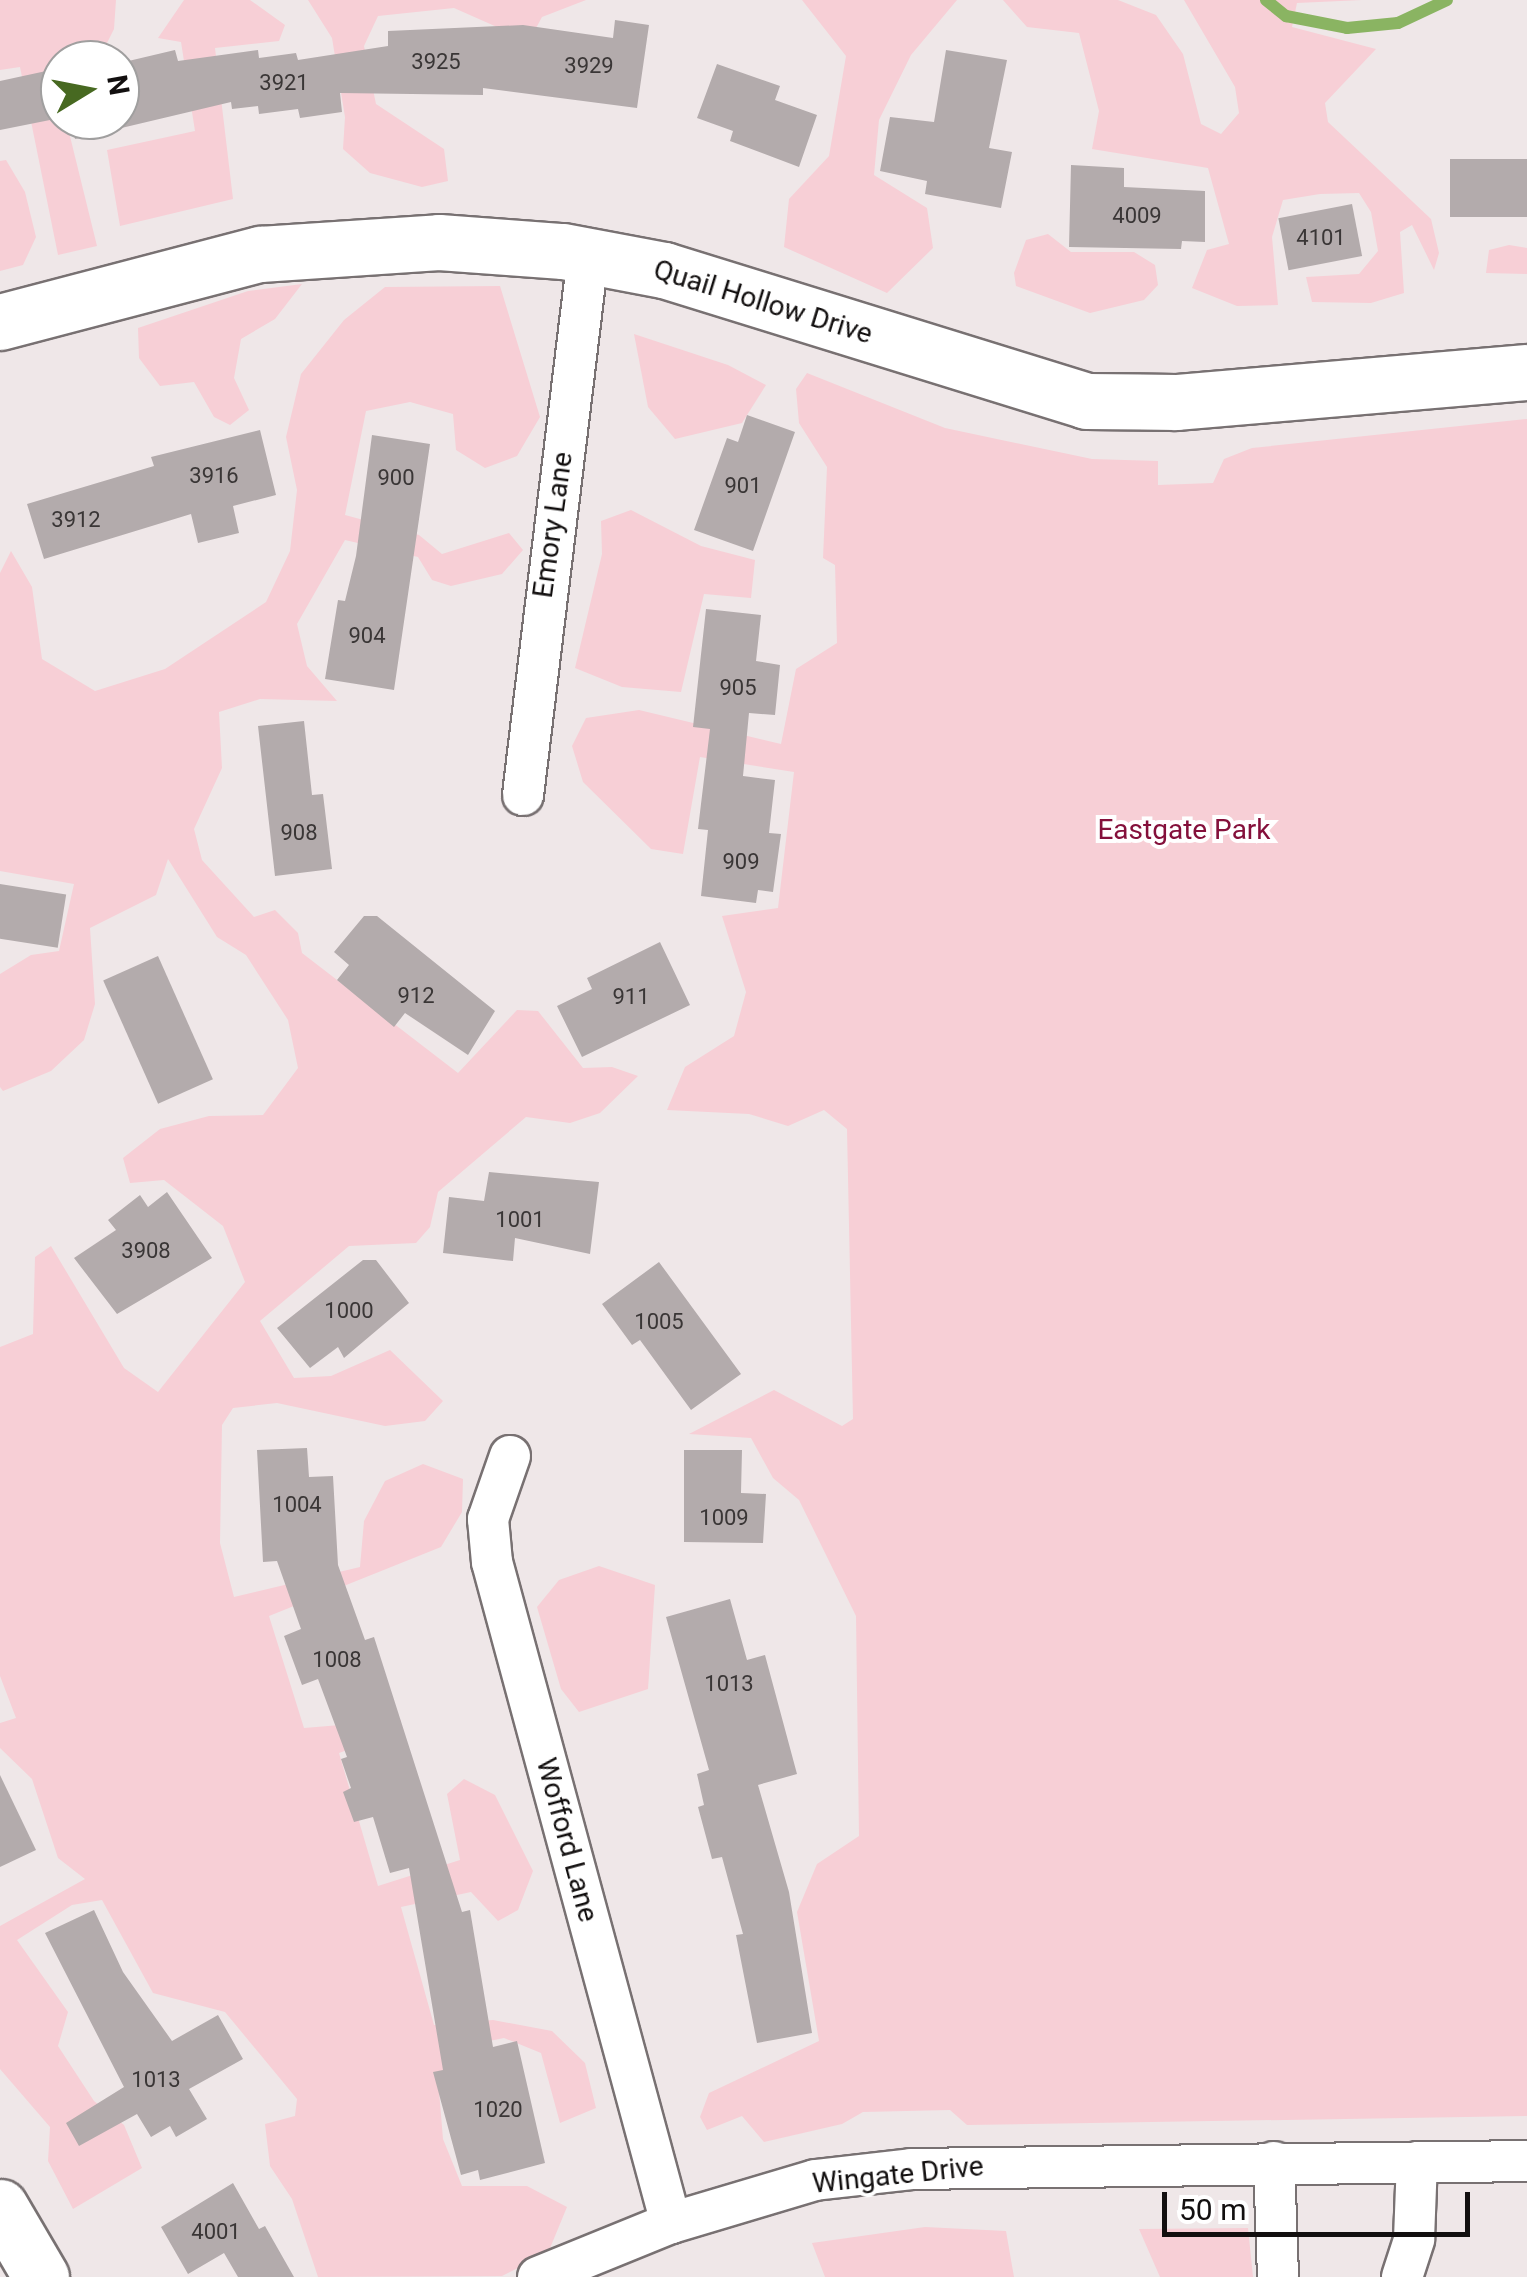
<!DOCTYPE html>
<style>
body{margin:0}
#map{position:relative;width:1527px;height:2277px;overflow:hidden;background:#efe7e8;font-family:Roboto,sans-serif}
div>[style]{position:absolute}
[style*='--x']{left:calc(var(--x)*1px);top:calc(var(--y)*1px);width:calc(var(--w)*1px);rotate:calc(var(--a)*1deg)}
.green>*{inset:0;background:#f7cfd6}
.stream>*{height:12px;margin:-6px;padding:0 6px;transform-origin:6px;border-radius:6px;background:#8ab462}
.building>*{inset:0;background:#b3abac;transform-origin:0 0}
.roads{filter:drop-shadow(2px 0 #787172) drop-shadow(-2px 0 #787172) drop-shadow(0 2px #787172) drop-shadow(0 -2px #787172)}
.street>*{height:40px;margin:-20px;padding:0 20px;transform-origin:20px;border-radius:20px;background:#fff}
.secondary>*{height:55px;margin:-27.5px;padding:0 27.5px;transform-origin:27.5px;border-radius:27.5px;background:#fff}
span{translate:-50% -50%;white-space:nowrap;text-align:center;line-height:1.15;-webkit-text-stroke:8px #fff;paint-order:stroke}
.number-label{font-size:22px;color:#3a3636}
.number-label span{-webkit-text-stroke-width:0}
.street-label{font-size:28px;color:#120f0f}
.park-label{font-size:28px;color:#84103b}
.north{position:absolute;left:40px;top:40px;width:100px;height:100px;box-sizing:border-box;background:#fff;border:2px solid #a09f9f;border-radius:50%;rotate:80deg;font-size:28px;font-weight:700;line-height:40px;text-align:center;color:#120f0f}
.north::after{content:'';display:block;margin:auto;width:35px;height:45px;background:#476921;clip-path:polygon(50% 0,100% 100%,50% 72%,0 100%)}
.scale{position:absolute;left:1162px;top:2192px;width:308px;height:45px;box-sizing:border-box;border:5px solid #120f0f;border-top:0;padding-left:12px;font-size:30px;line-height:35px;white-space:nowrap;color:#120f0f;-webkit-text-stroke:8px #fff;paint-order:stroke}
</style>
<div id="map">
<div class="green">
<i style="clip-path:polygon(0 0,116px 0,114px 29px,104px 49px,52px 61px,60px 120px,66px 120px,97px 246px,58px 255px,20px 67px,0 70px)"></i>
<i style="clip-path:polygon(184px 0,250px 0,285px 25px,279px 41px,215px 48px,233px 199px,120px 226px,107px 150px,195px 131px,181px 42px,158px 38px)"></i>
<i style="clip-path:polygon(308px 0,586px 0,542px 17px,529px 41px,454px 8px,378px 16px,364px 46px,376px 104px,444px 149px,448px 181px,422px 187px,370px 173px,343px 149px,345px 117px,332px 38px)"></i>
<i style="clip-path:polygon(802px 0,957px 0,911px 55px,879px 120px,874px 175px,927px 208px,933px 248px,887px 293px,784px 247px,789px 199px,829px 156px,846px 56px)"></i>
<i style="clip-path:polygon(1003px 0,1118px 0,1156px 15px,1183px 54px,1201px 124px,1221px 134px,1239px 113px,1235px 87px,1184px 0,1362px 0,1297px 3px,1292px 27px,1376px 49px,1325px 103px,1328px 122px,1431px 219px,1439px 253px,1434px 270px,1412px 225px,1400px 232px,1404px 293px,1371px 303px,1312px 302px,1306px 277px,1359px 274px,1378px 251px,1371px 212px,1359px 193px,1320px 194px,1283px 200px,1272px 237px,1278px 305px,1237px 306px,1192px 288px,1207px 250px,1229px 244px,1208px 168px,1092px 149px,1099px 111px,1079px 33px,1027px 27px)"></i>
<i style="clip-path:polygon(6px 160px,25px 192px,36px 237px,23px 265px,0 271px,0 161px)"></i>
<i style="clip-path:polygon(1048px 234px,1071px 252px,1134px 252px,1155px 265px,1158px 285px,1144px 300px,1090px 313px,1016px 286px,1014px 273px,1026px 240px)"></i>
<i style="clip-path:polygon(1509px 245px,1527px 248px,1527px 274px,1486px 273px,1489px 250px)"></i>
<i style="clip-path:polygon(302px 284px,275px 319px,241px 339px,234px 378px,249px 410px,230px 425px,214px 417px,194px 382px,160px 386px,139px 358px,138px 328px,248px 291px)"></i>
<i style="clip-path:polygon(500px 286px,540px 417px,517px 456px,485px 468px,456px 450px,453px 414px,410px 402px,366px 411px,345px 515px,419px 535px,442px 554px,509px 533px,523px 550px,502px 574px,451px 586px,432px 580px,418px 557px,345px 540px,297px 624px,307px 666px,337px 701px,260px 699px,219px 712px,222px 768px,194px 829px,202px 860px,254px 917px,275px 910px,298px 933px,302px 953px,458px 1073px,517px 1010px,538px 1011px,583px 1068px,612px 1067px,638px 1076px,600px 1113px,570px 1123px,526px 1117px,438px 1192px,430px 1227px,416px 1243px,349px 1246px,260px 1321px,294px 1378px,331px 1376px,390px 1350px,443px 1401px,425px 1421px,385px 1426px,277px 1403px,233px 1408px,222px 1425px,220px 1543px,234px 1597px,360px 1567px,364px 1521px,385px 1481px,423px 1464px,463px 1479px,462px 1512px,441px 1547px,269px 1616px,304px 1728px,401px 1720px,400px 1731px,339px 1753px,378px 1886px,460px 1860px,447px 1794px,464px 1779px,495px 1795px,533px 1871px,518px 1910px,498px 1921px,471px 1892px,401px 1907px,434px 2025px,493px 2020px,552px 2031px,585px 2063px,596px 2108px,560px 2123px,541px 2053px,504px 2038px,450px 2049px,439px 2091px,443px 2139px,462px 2186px,527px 2186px,567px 2207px,548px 2253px,502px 2276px,318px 2277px,292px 2199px,270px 2166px,265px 2124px,295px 2116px,297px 2099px,225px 2012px,153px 1993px,102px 1900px,72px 1905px,17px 1940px,68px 2012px,58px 2046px,94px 2101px,124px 2125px,142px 2168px,73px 2209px,48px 2161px,50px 2127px,0 2069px,0 1926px,85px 1879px,58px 1858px,32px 1779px,0 1748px,0 1723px,16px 1718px,0 1676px,0 1347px,33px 1334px,35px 1257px,51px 1246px,124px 1368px,158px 1392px,245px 1282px,223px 1226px,164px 1180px,130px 1183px,123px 1158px,160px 1129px,209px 1116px,263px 1115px,298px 1068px,288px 1020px,246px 955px,217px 937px,168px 859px,156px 895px,90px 928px,95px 1004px,84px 1040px,51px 1071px,3px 1091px,0 1087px,0 974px,31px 955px,59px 951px,74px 884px,0 871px,0 573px,11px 551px,32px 587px,42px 659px,95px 691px,165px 669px,266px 602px,290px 551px,297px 490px,286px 437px,301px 374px,344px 320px,385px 287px)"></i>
<i style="clip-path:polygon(634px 334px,728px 365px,766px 385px,742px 423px,675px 439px,648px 407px)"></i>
<i style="clip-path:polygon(807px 373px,945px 428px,1092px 459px,1158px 461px,1158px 485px,1213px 483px,1224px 459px,1252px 448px,1527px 419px,1527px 2116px,967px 2125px,950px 2110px,863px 2112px,842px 2124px,764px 2142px,742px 2116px,707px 2130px,700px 2117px,709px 2093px,819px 2041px,797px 1912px,817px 1864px,859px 1836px,856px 1616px,799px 1500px,773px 1478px,751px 1438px,689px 1434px,774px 1390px,842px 1426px,853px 1419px,847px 1129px,824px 1110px,788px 1126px,749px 1114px,667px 1110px,685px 1067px,734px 1036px,746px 992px,722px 916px,778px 908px,794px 772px,700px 757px,683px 854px,651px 849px,583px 782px,572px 746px,586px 718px,639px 710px,781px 744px,796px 669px,837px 643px,835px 565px,823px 558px,827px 467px,799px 423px,796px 389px)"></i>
<i style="clip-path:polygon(631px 510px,701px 546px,755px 560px,751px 598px,704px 594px,681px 692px,622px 687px,575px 668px,602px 554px,601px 521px)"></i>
<i style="clip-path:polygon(599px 1566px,655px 1585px,648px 1689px,579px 1712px,561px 1689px,537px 1607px,559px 1580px)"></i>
<i style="clip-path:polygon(925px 2227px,1006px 2231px,1014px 2277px,825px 2277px,812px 2243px)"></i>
<i style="clip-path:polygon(1248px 2228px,1253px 2277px,1160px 2277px,1139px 2229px)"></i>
</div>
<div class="stream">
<i style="--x:1266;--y:0;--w:26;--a:39"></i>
<i style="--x:1286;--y:16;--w:62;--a:11.1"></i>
<i style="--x:1347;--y:28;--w:51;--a:-5.6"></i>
<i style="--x:1398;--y:23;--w:54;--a:-25.1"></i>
</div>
<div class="building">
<i style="clip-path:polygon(615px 20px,649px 25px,637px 108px,483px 88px,483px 95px,340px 93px,342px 112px,300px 118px,298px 109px,259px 114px,258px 106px,232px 109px,231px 102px,75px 139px,71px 120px,120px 120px,120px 63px,175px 50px,178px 61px,258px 50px,259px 58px,296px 53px,298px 60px,388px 46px,388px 31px,523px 25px,613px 38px)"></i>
<i style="clip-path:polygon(946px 50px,1007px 60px,989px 148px,1012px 152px,1001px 208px,925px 194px,927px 181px,880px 171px,890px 117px,934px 122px)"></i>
<i style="clip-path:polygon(717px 64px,780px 86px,775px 100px,817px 115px,799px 167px,730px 141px,733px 131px,697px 118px)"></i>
<i style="clip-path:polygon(60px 68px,60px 118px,0 130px,0 81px)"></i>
<i style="left:1527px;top:159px;width:58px;height:77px;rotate:90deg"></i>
<i style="clip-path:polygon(1071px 165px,1124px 168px,1124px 187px,1205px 191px,1205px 242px,1182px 241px,1181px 249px,1069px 247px)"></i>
<i style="left:1352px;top:204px;width:53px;height:75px;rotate:79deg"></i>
<i style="clip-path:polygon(747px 415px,795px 432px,753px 551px,694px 530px,727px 438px,738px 442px)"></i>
<i style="clip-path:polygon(260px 430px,276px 495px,233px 506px,239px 533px,198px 543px,191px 514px,44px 559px,27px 504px,154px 466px,151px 457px)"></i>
<i style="clip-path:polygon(372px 435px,430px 444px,394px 690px,325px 679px,338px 600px,345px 601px,356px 556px)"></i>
<i style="clip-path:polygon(706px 609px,761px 615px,756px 661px,780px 665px,775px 715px,749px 713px,743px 776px,775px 780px,769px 833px,781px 834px,773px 892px,758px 890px,756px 903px,701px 896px,708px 830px,698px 829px,710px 729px,693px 727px)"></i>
<i style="clip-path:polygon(304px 721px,312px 795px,323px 794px,332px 869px,275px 876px,258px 726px)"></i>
<i style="left:0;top:884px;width:67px;height:54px;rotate:9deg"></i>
<i style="clip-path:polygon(364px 916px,377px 916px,495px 1011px,468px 1055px,405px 1013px,394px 1027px,337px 980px,349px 965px,334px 952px)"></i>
<i style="clip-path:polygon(660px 942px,690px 1005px,582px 1057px,557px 1006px,592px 989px,587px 978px)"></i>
<i style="left:158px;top:956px;width:135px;height:60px;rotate:66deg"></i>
<i style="clip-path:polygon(489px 1172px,599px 1182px,590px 1254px,515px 1238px,513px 1261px,443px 1253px,449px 1197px,484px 1201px)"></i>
<i style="clip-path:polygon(167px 1192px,212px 1258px,117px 1314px,74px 1258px,116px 1230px,108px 1220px,140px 1195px,148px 1207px)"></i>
<i style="clip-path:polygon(363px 1260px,376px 1260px,409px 1303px,344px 1358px,338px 1347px,310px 1368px,277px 1328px)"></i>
<i style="clip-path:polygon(659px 1262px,741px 1374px,691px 1410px,640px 1340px,632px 1345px,602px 1304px)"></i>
<i style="clip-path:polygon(307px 1448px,309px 1477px,333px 1476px,338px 1565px,365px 1640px,374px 1637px,462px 1912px,470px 1910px,493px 2047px,517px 2041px,545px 2163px,480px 2180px,478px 2170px,461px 2175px,433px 2072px,443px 2070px,409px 1868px,390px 1873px,373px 1817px,354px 1822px,343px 1792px,351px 1788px,341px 1759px,347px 1757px,318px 1679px,302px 1685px,284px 1636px,301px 1629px,277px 1561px,263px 1562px,257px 1450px)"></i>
<i style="clip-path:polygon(684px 1450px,742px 1450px,741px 1493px,766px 1494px,763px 1543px,684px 1542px)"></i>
<i style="clip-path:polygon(730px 1599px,747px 1660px,765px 1655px,797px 1774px,758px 1785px,789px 1892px,812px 2033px,757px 2043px,736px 1935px,743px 1934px,722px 1857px,712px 1859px,698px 1807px,704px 1805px,697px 1774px,709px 1770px,666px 1617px)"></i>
<i style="clip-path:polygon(0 1775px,36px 1850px,0 1867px)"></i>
<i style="clip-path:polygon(94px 1910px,123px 1972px,172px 2041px,218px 2015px,243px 2059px,189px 2089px,207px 2119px,176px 2137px,170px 2126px,151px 2137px,137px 2114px,79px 2146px,66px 2123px,124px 2087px,45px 1933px)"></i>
<i style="clip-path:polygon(233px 2183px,259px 2229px,265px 2226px,294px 2277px,238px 2277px,224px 2253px,188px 2274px,161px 2227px)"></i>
</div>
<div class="roads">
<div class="street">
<i style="--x:523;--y:795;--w:543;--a:-83.12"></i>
<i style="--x:510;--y:1456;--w:67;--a:109.2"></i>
<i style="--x:488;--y:1519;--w:43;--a:84.7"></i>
<i style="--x:492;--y:1562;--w:685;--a:74.85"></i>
<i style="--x:1274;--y:2162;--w:115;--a:88"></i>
<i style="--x:538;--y:2277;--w:144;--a:-22.1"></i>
<i style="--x:671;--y:2223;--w:150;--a:-16.6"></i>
<i style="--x:815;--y:2180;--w:97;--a:-6.5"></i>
<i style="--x:911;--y:2169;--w:616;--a:-0.74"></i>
<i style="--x:1402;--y:2277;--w:40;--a:-72"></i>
<i style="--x:1414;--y:2239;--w:77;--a:-87.8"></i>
</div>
<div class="secondary">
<i style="--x:0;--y:322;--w:269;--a:-14.7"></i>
<i style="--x:260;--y:254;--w:179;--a:-3.8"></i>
<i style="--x:439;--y:242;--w:124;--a:4.2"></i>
<i style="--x:563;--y:251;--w:103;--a:10.7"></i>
<i style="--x:664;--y:270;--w:442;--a:17.2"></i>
<i style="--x:1086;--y:401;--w:90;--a:0.6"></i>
<i style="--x:1176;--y:402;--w:352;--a:-4.9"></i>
<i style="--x:0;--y:2207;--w:81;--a:59.6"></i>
</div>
</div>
<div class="number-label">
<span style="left:436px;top:62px">3925</span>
<span style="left:589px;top:66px">3929</span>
<span style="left:284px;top:83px">3921</span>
<span style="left:1137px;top:216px">4009</span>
<span style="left:1321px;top:238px">4101</span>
<span style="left:214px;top:476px">3916</span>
<span style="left:396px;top:478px">900</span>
<span style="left:743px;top:486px">901</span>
<span style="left:76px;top:520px">3912</span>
<span style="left:367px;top:636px">904</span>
<span style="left:738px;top:688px">905</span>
<span style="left:299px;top:833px">908</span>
<span style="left:741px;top:862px">909</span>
<span style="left:416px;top:996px">912</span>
<span style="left:631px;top:997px">911</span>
<span style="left:520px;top:1220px">1001</span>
<span style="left:146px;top:1251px">3908</span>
<span style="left:349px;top:1311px">1000</span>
<span style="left:659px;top:1322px">1005</span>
<span style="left:297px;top:1505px">1004</span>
<span style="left:724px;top:1518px">1009</span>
<span style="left:337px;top:1660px">1008</span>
<span style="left:729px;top:1684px">1013</span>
<span style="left:156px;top:2080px">1013</span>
<span style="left:498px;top:2110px">1020</span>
<span style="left:216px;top:2232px">4001</span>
</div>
<div class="street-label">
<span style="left:763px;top:302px;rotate:17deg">Quail Hollow Drive</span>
<span style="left:553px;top:525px;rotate:-82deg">Emory Lane</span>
<span style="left:567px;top:1840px;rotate:75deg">Wofford Lane</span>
<span style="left:898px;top:2175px;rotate:-6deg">Wingate Drive</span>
</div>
<div class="park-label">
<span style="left:1184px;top:830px">Eastgate Park</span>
</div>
<div class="north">N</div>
<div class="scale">50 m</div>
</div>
